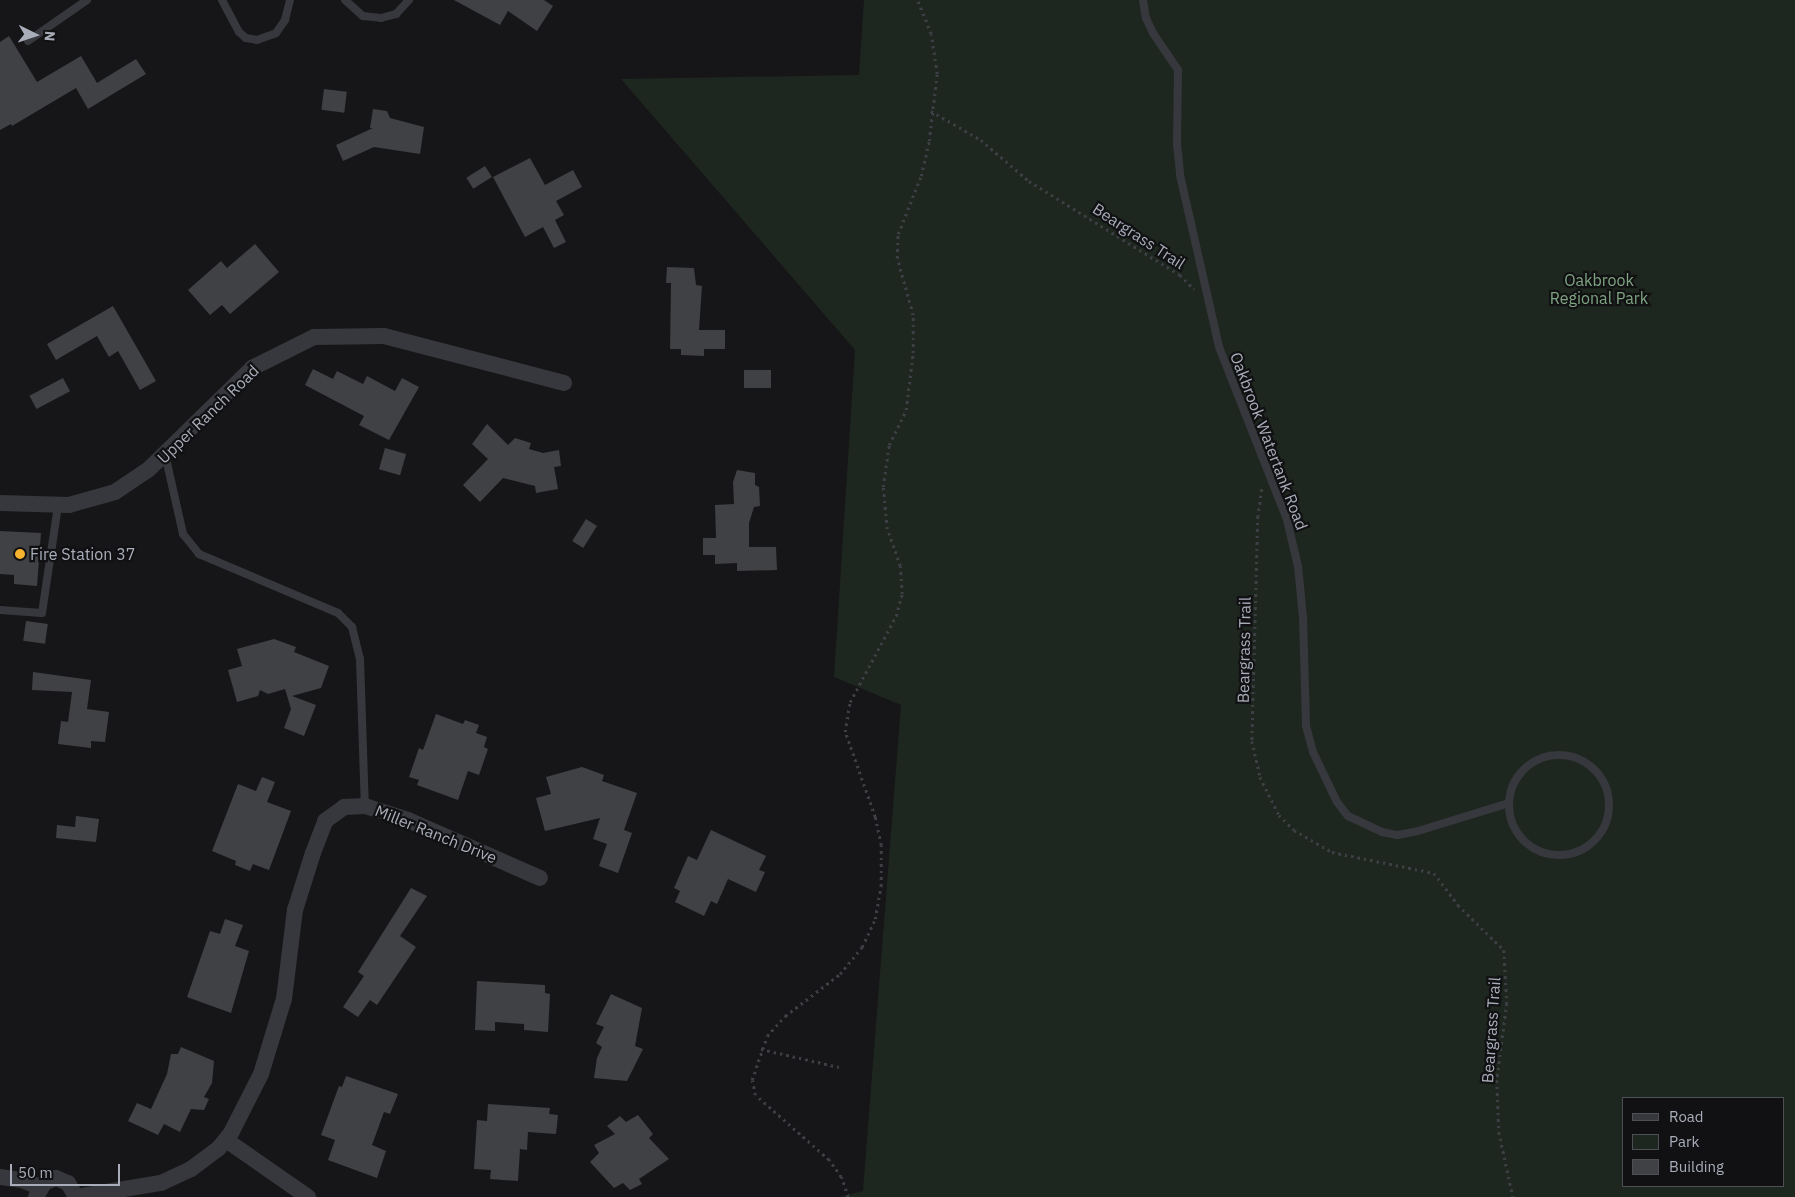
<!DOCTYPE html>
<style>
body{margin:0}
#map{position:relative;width:1795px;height:1197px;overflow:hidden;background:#161618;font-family:"IBM Plex Sans",sans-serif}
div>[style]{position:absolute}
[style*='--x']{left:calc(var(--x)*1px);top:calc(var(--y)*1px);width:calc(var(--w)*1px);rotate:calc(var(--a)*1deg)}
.green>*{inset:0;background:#1e271f}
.building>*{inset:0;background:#404145;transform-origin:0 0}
.path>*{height:2.5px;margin-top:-1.25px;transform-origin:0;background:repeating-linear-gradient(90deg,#3d3f45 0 2.5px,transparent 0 6.5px)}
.service>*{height:8px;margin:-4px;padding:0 4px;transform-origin:4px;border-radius:4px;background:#37383d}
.service>.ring{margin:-4px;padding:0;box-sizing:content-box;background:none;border:8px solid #37383d;border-radius:50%}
.minor>*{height:16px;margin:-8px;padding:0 8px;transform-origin:8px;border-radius:8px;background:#37383d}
.dots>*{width:14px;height:14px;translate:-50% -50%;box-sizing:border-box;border:2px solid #111113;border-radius:50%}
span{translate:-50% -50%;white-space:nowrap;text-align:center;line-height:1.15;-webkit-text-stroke:4.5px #111113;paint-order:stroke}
.street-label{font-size:16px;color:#a8adb9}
.park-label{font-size:16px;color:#7ea481}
.poi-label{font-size:16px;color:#a8adb9}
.left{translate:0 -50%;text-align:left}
.legend{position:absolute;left:1622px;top:1097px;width:162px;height:90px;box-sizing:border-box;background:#111113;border:1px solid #4d4f55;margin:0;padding:6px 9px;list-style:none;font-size:15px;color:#a8adb9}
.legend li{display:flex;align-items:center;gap:10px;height:25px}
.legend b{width:25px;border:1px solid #4d4f55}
.north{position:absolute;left:10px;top:10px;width:50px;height:50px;-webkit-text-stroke:4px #111113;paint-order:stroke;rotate:94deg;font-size:14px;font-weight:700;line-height:20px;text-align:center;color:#a8adb9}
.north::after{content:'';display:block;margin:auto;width:18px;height:22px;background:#a8adb9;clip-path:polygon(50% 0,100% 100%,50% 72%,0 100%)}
.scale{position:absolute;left:10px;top:1164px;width:110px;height:22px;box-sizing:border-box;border:2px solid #a8adb9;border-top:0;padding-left:6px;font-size:15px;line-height:18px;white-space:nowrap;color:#a8adb9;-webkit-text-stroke:4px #111113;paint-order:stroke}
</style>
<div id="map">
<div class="green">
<i style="clip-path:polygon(evenodd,864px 0,1795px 0,1795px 1197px,839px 1197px,863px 1191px,901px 705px,834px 677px,855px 350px,621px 79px,859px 75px,864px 0,1624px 1098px,1784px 1098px,1784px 1186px,1624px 1186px,1624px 1098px)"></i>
</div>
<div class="building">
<i style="clip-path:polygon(454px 0,544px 0,553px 6px,537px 31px,508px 11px,500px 25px)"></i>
<i style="clip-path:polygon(9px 36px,37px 82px,81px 56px,97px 83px,136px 59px,146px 74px,88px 109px,76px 88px,12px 126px,11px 124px,0 130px,0 42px)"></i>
<i style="left:324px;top:89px;width:23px;height:21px;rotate:7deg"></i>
<i style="clip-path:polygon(373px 109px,387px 111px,390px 118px,424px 127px,420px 154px,374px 147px,343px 161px,336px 145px,373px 128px,370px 128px)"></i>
<i style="clip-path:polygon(530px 158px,545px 185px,573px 170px,582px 187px,556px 201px,564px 215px,555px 220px,566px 242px,554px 248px,543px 227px,525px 237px,493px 177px)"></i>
<i style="left:485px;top:166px;width:13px;height:22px;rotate:58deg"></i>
<i style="clip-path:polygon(255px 244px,279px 272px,230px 314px,222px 305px,210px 315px,188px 290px,221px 261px,227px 268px)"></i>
<i style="clip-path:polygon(667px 267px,694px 268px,696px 285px,702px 286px,699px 330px,725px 330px,725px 349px,704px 349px,704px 356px,681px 355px,681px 349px,670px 349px,671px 283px,666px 283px)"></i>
<i style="clip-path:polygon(113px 306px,156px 381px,140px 390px,118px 351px,109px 357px,97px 336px,56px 360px,47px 344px)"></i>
<i style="clip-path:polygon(313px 369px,333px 379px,337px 371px,363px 384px,367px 376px,395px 391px,402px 378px,419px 387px,389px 440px,359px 425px,364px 416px,305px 385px)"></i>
<i style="left:744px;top:370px;width:27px;height:18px"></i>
<i style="left:63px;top:378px;width:15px;height:38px;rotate:62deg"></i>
<i style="clip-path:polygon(487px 424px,508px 445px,515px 438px,531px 443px,529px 449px,543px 453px,559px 450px,561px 466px,554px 467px,558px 489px,536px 493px,535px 486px,503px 478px,480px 502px,463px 485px,488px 459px,472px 444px)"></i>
<i style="left:385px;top:448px;width:22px;height:22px;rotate:16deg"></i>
<i style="clip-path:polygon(737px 470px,755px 473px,755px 485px,759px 487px,760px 506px,754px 507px,749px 523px,749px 547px,776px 547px,777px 570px,737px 571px,737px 563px,715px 564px,715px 555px,703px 555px,703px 538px,716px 538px,715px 505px,734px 504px,733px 482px)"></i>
<i style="left:586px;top:519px;width:13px;height:26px;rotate:32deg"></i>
<i style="clip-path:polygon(0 531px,41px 533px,37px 586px,14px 584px,14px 575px,0 574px)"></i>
<i style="left:26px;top:621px;width:22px;height:20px;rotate:8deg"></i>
<i style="clip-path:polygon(274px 639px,296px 647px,294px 652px,329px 666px,321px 688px,292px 696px,316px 705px,304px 736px,284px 728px,291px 709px,285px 689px,268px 694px,260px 690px,258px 696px,237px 702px,228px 670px,242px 666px,237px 649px)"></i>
<i style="clip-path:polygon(33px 672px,91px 680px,87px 709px,109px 712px,105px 742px,91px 741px,91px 748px,58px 744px,61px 721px,68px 722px,72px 692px,32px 690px)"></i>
<i style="clip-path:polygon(436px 714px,463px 724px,465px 720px,479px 725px,476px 733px,487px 737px,484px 747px,488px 749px,479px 775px,468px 771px,458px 800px,417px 785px,419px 780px,409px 777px,419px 748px,423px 750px)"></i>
<i style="clip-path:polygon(582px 767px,604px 775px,602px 781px,637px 793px,624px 830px,632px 833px,618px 873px,599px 866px,607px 844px,593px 839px,600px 818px,545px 831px,536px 798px,551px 794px,546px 777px)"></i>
<i style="clip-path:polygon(262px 777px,275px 782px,267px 802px,291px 811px,269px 870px,253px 864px,250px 871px,235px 865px,236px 861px,212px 851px,238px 784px,256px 791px)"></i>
<i style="clip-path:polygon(76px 816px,99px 819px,96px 842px,56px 838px,57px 825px,75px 827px)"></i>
<i style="clip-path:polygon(711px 830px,766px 856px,759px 870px,765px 872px,756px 892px,728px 879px,717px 904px,711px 901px,704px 916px,675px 902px,680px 891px,674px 888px,688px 856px,697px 860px)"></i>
<i style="clip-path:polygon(411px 888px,427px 896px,400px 936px,416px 947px,377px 1005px,370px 1000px,358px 1017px,343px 1007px,364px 976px,358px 972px)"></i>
<i style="clip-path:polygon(225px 919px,243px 925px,235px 946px,249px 951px,231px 1013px,187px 997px,210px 931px,220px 934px)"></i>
<i style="clip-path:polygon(477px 981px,545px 985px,545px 993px,550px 994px,548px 1032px,524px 1030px,524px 1024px,495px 1022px,495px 1031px,475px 1030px)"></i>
<i style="clip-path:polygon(611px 994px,642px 1008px,635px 1046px,643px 1049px,627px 1081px,594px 1078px,597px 1058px,602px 1047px,596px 1043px,604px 1027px,596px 1024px)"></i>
<i style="clip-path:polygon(181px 1047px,214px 1061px,212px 1083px,204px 1097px,209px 1099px,204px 1110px,191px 1109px,180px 1132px,164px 1124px,158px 1135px,128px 1121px,137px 1103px,151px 1109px,167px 1074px,171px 1054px,178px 1054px)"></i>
<i style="clip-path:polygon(346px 1076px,398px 1094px,390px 1114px,384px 1112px,372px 1145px,386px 1151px,377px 1178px,328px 1160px,335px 1140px,321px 1135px,339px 1086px,342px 1087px)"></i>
<i style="clip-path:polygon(488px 1104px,550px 1108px,549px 1114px,558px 1115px,556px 1134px,528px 1132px,527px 1150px,520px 1149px,518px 1181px,490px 1179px,491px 1170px,474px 1169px,477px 1120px,487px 1121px)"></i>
<i style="clip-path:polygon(638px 1115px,653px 1134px,649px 1138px,669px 1159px,639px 1179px,642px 1184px,630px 1190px,623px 1183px,614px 1188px,590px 1162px,599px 1153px,594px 1145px,615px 1134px,607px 1126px,620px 1116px,626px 1122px)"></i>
</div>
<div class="path">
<i style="--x:931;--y:111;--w:58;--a:30.1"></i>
<i style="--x:981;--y:140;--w:63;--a:40.5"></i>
<i style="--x:1029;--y:181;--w:178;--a:31.9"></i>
<i style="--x:1180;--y:275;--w:20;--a:45"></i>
<i style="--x:1262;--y:489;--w:27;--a:98"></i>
<i style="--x:1258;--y:516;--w:225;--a:91.5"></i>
<i style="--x:1252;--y:741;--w:37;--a:77"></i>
<i style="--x:1260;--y:777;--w:42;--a:63.4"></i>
<i style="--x:1279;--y:815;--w:21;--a:45"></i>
<i style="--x:1294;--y:830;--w:44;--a:30.1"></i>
<i style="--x:1332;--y:852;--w:104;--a:11.6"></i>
<i style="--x:1434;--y:873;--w:40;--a:53"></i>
<i style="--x:1458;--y:905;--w:64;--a:44.4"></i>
<i style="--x:1504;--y:950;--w:53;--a:86.8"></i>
<i style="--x:1507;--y:1003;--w:78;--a:97.4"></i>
<i style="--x:1497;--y:1080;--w:52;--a:87.8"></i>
<i style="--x:1499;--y:1132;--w:66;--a:77.8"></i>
<i style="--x:761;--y:1049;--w:80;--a:13"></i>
<i style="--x:848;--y:1197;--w:21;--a:-109"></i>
<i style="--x:841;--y:1177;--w:21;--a:-125"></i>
<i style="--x:829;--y:1160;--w:98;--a:-138.7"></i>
<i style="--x:755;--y:1095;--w:15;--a:-101"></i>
<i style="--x:752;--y:1080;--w:46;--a:-71.2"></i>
<i style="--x:767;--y:1036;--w:27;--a:-48"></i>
<i style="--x:785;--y:1016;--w:69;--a:-37.4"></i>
<i style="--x:840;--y:974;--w:35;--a:-51"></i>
<i style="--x:862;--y:947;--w:31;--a:-65"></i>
<i style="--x:875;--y:919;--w:34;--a:-80"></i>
<i style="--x:881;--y:886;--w:41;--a:-90"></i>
<i style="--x:881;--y:845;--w:29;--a:-102"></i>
<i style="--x:875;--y:817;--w:90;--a:-109.4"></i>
<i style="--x:845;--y:732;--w:30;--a:-81"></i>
<i style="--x:850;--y:702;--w:98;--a:-61.9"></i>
<i style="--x:896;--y:616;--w:23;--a:-75"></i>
<i style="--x:902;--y:594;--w:28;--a:-94"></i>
<i style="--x:900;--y:566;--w:39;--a:-109"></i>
<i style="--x:887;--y:529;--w:42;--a:-95.4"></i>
<i style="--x:883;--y:487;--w:42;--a:-81.9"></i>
<i style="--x:889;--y:445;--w:39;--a:-64"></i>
<i style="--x:906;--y:410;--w:57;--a:-83"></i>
<i style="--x:913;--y:353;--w:38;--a:-90"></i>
<i style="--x:913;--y:315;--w:59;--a:-105.7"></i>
<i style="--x:897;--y:258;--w:24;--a:-88"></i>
<i style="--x:898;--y:234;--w:62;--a:-68.4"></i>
<i style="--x:921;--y:176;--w:36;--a:-77"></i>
<i style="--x:929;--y:141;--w:67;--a:-83.2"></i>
<i style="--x:937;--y:74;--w:40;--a:-98.5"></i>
<i style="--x:931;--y:34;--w:37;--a:-112"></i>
</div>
<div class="service">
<i style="--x:222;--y:0;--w:36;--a:62"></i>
<i style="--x:239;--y:32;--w:9;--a:41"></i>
<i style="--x:246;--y:38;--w:11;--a:10"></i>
<i style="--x:257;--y:40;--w:20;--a:-20"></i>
<i style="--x:276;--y:33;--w:16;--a:-55"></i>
<i style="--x:285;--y:20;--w:21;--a:-76"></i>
<i style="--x:345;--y:0;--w:24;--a:42"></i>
<i style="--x:363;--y:16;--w:18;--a:6"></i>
<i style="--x:381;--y:18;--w:16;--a:-15"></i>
<i style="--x:396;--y:14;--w:19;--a:-47"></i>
<i style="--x:1143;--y:0;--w:18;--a:81"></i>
<i style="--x:1146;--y:18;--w:17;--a:65"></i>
<i style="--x:1153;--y:33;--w:45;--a:56"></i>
<i style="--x:1178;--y:70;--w:74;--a:90.8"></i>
<i style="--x:1177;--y:144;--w:31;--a:84"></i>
<i style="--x:1180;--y:175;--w:176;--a:77.2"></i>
<i style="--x:1219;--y:347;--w:186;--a:68.5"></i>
<i style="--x:1287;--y:520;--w:47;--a:76.6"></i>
<i style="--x:1298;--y:566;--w:51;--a:84.4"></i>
<i style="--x:1303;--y:617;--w:109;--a:88.4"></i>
<i style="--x:1306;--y:726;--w:27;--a:75"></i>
<i style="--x:1313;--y:752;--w:55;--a:64.4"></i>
<i style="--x:1337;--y:802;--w:18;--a:52"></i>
<i style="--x:1348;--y:816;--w:38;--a:25"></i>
<i style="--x:1382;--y:832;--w:16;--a:11"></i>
<i style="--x:1398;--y:835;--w:20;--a:-11"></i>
<i style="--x:1418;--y:831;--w:95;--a:-17.1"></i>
<i style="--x:28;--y:41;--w:72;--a:-34.8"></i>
<i style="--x:165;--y:454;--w:82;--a:77.3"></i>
<i style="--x:183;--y:534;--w:26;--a:51"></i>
<i style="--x:199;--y:554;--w:151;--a:23"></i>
<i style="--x:338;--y:613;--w:20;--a:45"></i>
<i style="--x:352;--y:627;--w:33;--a:76"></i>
<i style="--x:360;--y:659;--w:147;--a:88.1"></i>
<i style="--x:0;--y:610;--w:42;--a:4.1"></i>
<i style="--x:42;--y:613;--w:108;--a:-81.5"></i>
<i class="ring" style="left:1509px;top:755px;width:92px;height:92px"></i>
</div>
<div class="minor">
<i style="--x:0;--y:503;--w:69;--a:1.7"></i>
<i style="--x:69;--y:505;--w:48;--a:-15.8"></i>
<i style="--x:115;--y:492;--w:40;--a:-34"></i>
<i style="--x:148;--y:470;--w:146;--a:-44.4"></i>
<i style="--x:252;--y:368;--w:69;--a:-26.6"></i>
<i style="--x:314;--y:337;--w:70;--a:-0.8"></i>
<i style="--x:384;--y:336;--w:186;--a:14.6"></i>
<i style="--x:226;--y:1140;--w:100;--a:34.8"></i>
<i style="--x:0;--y:1177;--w:22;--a:8"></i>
<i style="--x:22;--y:1180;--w:18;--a:22"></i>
<i style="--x:36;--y:1197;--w:16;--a:-60"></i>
<i style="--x:44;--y:1183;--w:13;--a:-23"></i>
<i style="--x:56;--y:1178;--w:13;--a:23"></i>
<i style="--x:68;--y:1183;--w:16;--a:60"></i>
<i style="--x:76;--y:1197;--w:86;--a:-9.4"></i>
<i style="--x:161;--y:1183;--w:33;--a:-25"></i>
<i style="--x:191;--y:1169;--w:34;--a:-37"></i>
<i style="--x:218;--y:1149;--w:21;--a:-51"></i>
<i style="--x:231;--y:1133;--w:66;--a:-63"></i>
<i style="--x:261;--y:1074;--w:78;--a:-73"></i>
<i style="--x:284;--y:999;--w:90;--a:-83"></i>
<i style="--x:295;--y:910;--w:60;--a:-72.5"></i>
<i style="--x:313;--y:853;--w:34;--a:-69"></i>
<i style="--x:325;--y:821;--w:24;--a:-36"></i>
<i style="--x:344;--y:807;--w:21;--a:-3"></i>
<i style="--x:365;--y:806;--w:45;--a:18"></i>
<i style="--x:408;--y:820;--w:144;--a:23.7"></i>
</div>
<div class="dots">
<i style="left:20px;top:554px;background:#f7b330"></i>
</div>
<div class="street-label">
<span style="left:1139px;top:236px;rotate:33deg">Beargrass Trail</span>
<span style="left:208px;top:414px;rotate:-44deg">Upper Ranch Road</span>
<span style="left:1269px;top:441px;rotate:69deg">Oakbrook Watertank Road</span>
<span style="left:1244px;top:650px;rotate:-89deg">Beargrass Trail</span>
<span style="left:436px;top:834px;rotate:22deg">Miller Ranch Drive</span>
<span style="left:1491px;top:1030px;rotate:-86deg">Beargrass Trail</span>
</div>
<div class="park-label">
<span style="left:1599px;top:289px">Oakbrook<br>Regional Park</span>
</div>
<div class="poi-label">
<span class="left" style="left:30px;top:554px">Fire Station 37</span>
</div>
<ul class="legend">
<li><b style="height:6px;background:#37383d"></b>Road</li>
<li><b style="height:14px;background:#1e271f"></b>Park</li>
<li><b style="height:14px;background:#404145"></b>Building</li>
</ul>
<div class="north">N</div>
<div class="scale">50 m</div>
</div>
